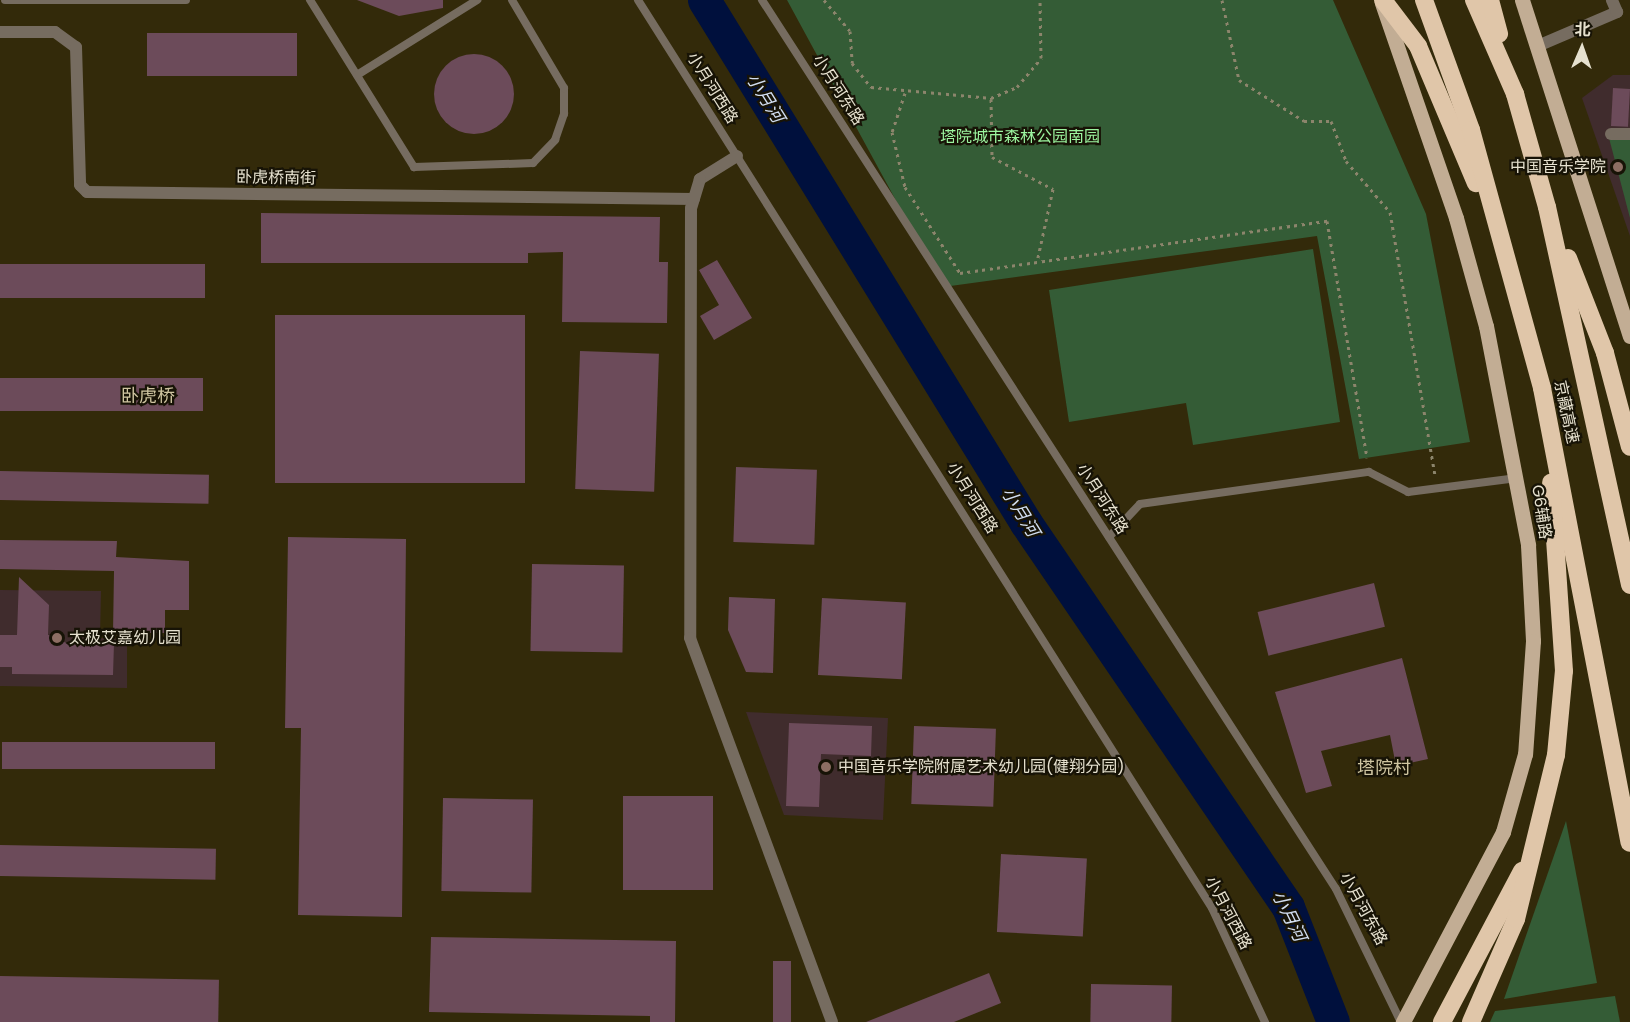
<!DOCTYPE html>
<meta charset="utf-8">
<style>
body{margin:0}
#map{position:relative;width:1630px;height:1022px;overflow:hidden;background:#332a0a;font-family:Poppins,"Noto Sans SC",sans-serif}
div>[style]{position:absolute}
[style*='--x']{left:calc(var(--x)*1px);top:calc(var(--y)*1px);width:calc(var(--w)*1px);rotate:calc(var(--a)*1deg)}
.education>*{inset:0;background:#402c2d}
.green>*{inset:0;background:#345c36}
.river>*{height:33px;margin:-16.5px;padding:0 16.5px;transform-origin:16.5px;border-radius:16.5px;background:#00103d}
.building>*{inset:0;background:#6c4b5a;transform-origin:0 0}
.round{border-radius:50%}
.path>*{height:3px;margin-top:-1.5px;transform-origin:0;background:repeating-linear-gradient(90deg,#8c856c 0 3px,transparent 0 7.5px)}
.service>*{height:8px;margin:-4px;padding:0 4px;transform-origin:4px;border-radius:4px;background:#766c60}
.minor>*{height:12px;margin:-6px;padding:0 6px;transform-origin:6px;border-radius:6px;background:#766c60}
.primary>*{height:15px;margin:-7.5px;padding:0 7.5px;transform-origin:7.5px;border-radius:7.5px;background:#c2ad94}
.motorway>*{height:18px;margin:-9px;padding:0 9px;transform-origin:9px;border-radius:9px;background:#e0c6a9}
.dots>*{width:16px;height:16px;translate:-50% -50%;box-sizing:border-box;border:3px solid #171306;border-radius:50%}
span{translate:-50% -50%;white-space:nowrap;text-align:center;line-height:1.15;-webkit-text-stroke:4.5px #171306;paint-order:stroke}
.street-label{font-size:16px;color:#e6e1cf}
.park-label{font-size:16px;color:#9cf59f}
.poi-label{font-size:16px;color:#e6e1cf}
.right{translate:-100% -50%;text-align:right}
.left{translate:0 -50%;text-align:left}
.water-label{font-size:18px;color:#d1ddf0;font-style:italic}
.neighbourhood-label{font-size:18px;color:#cfc5a1}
.north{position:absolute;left:1552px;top:18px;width:60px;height:60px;-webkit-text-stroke:4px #171306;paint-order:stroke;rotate:2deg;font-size:16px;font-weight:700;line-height:24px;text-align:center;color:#e6e1cf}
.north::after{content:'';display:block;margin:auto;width:21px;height:27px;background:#e6e1cf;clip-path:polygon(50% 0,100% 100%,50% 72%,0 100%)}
</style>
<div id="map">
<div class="education">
<i style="clip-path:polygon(1613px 75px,1630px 75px,1630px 236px,1582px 98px)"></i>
<i style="clip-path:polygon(0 590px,101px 591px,100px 638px,127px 639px,127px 688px,0 686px)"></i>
<i style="clip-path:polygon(746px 712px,888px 718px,883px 820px,784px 815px)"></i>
</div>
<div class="green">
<i style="clip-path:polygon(787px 0,1333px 0,1426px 214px,1470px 442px,1359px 459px,1317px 236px,943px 287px)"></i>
<i style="clip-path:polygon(1609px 138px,1630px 138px,1630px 218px)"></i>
<i style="clip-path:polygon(1313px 249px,1340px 422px,1193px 445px,1186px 403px,1069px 422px,1049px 290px)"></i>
<i style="clip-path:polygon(1566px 821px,1597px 983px,1504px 999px)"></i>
<i style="clip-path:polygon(1615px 996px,1620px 1022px,1490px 1022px,1495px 1011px)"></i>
</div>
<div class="river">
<i style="--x:704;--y:0;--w:614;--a:58.38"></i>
<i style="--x:1026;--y:523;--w:465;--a:55.7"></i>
<i style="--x:1288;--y:907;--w:123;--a:68.6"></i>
</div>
<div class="building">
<i style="clip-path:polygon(357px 0,443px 0,443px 8px,399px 16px)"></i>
<i style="left:147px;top:33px;width:150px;height:43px"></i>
<i class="round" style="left:434px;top:54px;width:80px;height:80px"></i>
<i style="left:1613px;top:88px;width:17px;height:38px;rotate:3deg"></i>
<i style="clip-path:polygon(261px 213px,660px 217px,659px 262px,668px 262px,667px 323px,562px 322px,563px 252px,528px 253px,528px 263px,261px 263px)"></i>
<i style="clip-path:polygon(717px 260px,752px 318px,714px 340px,700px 316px,719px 305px,699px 270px)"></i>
<i style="left:0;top:264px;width:205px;height:34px"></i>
<i style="left:525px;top:315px;width:168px;height:250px;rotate:90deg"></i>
<i style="left:580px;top:351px;width:79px;height:138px;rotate:2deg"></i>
<i style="left:0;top:378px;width:203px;height:33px"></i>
<i style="left:736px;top:467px;width:81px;height:75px;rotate:2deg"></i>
<i style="left:0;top:471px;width:209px;height:29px;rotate:1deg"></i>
<i style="clip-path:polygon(288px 537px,406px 539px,402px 917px,298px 915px,301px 728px,285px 728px)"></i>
<i style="clip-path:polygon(0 540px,117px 541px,116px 557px,189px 561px,189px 610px,165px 610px,165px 633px,113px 633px,114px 571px,0 569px)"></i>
<i style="left:532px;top:564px;width:92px;height:87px;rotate:1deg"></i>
<i style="clip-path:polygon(19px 577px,49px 605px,48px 635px,55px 635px,55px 642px,114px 643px,113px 675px,12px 674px,12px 667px,0 667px,0 635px,17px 635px)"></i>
<i style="left:1374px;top:583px;width:45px;height:120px;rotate:76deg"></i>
<i style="clip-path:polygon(729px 597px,775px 599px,773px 673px,746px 672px,728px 630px)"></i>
<i style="left:822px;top:598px;width:84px;height:77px;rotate:3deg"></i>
<i style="clip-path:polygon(1402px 658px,1428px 759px,1396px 766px,1390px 735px,1321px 751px,1332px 786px,1306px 793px,1275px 692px)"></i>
<i style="clip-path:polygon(789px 723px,872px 726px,871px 756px,821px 754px,819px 807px,786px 806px)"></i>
<i style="left:914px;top:726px;width:82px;height:78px;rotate:2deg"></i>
<i style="left:2px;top:742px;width:213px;height:27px"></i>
<i style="left:623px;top:796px;width:90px;height:94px"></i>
<i style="left:443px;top:798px;width:90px;height:93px;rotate:1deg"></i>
<i style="left:0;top:845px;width:216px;height:31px;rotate:1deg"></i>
<i style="left:1001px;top:854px;width:86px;height:78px;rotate:3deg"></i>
<i style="clip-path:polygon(431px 937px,676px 941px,675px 1022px,650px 1022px,650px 1016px,429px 1012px)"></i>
<i style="left:773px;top:961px;width:18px;height:61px"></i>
<i style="clip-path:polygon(989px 973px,1001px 1003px,954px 1022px,866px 1022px)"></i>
<i style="left:0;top:976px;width:219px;height:46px;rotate:1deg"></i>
<i style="left:1091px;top:984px;width:81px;height:38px;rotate:1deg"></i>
</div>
<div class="path">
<i style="--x:824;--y:0;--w:40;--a:50"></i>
<i style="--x:850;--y:31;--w:32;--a:86"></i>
<i style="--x:852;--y:63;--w:31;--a:52"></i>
<i style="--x:871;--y:87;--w:121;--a:5.2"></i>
<i style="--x:991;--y:98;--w:28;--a:-23"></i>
<i style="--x:1017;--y:87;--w:38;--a:-50"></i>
<i style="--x:1041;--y:58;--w:58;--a:-91"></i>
<i style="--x:1222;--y:0;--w:82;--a:78"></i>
<i style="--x:1239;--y:80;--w:77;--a:32.2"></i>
<i style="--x:1304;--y:121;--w:27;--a:0"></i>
<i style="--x:1331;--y:121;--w:43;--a:69.4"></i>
<i style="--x:1346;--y:161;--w:67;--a:49.2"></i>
<i style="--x:1390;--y:212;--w:266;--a:80.3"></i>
<i style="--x:905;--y:93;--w:41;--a:108.4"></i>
<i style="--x:892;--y:132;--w:57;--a:76.7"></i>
<i style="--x:905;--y:187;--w:102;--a:57.4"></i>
<i style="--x:960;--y:273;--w:371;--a:-8.1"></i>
<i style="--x:1327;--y:221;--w:240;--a:80.4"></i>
<i style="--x:991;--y:99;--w:58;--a:89"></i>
<i style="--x:992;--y:157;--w:69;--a:27.7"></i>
<i style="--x:1053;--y:189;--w:75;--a:102.4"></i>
</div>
<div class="service">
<i style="--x:5;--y:0;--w:181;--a:0"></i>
<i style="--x:310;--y:0;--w:197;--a:58.1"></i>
<i style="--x:414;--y:167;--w:119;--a:-1.9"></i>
<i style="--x:533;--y:163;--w:32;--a:-46"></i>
<i style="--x:555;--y:140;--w:28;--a:-71"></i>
<i style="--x:564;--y:114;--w:26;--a:-90"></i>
<i style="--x:564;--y:88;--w:102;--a:-120.6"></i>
<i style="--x:638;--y:0;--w:1074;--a:57.7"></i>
<i style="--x:1212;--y:908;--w:126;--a:65.1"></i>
<i style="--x:762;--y:0;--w:1058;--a:57.15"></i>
<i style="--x:1336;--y:889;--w:148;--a:64"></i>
<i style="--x:357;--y:75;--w:142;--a:-32"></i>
<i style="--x:1109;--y:537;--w:45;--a:-46.8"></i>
<i style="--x:1140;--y:504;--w:231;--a:-8"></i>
<i style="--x:1369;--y:472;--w:44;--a:27.1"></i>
<i style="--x:1408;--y:492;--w:110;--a:-7.3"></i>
</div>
<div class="minor">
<i style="--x:0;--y:32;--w:55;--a:0"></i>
<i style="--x:55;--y:32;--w:26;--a:36"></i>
<i style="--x:76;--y:47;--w:138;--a:88.3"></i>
<i style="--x:80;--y:185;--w:10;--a:45"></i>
<i style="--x:87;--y:192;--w:607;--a:0.66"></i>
<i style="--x:1540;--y:45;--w:84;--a:-23.2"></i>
<i style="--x:1617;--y:12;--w:13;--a:-113"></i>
<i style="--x:1611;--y:134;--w:19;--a:0"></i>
<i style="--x:737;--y:156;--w:44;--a:148.1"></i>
<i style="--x:700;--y:179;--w:30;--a:107"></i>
<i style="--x:691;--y:208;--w:430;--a:90.1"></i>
<i style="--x:690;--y:638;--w:409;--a:69.7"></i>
</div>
<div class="primary">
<i style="--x:1522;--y:0;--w:353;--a:72.2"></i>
<i style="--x:1382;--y:3;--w:227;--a:71"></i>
<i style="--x:1456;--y:218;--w:112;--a:74.5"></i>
<i style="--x:1486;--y:326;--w:223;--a:79.1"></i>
<i style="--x:1528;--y:545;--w:96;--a:87"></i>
<i style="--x:1533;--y:641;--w:113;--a:94"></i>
<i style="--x:1525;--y:754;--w:81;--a:105.8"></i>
<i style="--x:1503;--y:832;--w:215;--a:117.8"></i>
</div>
<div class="motorway">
<i style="--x:1383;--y:0;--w:58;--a:52.7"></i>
<i style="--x:1418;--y:46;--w:149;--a:67.1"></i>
<i style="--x:1424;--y:0;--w:138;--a:70.1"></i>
<i style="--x:1471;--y:130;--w:268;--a:74.6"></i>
<i style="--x:1542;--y:388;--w:463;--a:79.1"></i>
<i style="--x:1474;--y:0;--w:103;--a:66.4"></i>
<i style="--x:1515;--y:94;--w:117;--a:74.2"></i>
<i style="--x:1547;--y:207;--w:387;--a:77.6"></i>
<i style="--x:1490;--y:0;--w:35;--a:75"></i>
<i style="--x:1568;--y:258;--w:102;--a:68.7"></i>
<i style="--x:1605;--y:353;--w:97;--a:75.1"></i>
<i style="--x:1442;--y:1022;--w:171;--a:-62.1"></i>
<i style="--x:1471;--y:1022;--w:112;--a:-66.4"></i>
<i style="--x:1516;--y:919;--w:169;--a:-76.3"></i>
<i style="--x:1556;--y:755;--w:84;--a:-84.6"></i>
<i style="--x:1564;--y:671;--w:189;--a:-93.9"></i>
</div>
<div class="dots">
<i style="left:1618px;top:167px;background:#8d6e63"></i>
<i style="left:57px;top:638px;background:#8d6e63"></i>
<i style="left:826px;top:767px;background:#8d6e63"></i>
</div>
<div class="street-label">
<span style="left:712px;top:88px;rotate:58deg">小月河西路</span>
<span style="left:838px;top:90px;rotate:57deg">小月河东路</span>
<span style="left:276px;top:178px;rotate:1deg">卧虎桥南街</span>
<span style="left:1566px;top:412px;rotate:78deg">京藏高速</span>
<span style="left:972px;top:498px;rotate:58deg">小月河西路</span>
<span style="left:1102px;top:499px;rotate:57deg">小月河东路</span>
<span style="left:1541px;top:512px;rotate:81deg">G6辅路</span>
<span style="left:1363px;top:909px;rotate:61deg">小月河东路</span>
<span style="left:1228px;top:913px;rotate:62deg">小月河西路</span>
</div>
<div class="park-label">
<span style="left:1020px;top:137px">塔院城市森林公园南园</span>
</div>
<div class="poi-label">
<span class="right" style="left:1606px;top:167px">中国音乐学院</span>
<span class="left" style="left:69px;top:638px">太极艾嘉幼儿园</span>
<span class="left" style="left:838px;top:767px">中国音乐学院附属艺术幼儿园(健翔分园)</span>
</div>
<div class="water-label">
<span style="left:765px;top:98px;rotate:58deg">小月河</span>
<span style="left:1020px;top:512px;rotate:58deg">小月河</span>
<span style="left:1289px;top:916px;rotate:64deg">小月河</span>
</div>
<div class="neighbourhood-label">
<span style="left:148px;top:396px">卧虎桥</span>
<span style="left:1384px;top:768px">塔院村</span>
</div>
<div class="north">北</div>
</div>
